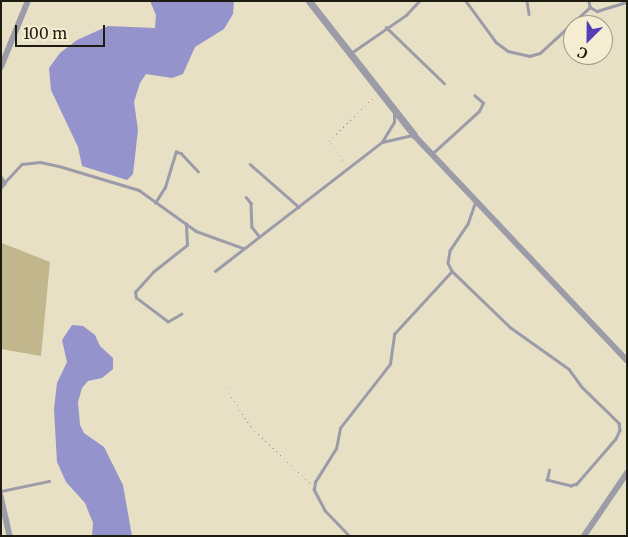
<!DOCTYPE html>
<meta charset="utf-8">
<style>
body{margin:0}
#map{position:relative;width:628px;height:537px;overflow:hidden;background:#e7e0c5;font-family:Merriweather,serif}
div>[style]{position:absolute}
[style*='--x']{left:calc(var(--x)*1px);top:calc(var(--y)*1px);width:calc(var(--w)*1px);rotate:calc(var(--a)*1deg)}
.green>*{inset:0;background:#c2b68d}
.water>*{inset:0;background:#9493cb}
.path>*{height:1px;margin-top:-0.5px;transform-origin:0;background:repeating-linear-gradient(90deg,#8f8a76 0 1px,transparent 0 5px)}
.service>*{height:2.5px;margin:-1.25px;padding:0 1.25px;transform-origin:1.25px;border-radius:1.25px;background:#9c9ca8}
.minor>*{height:5.5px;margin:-2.75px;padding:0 2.75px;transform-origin:2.75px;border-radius:2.75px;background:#9c9ca8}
.tertiary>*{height:7px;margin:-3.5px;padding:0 3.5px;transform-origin:3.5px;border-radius:3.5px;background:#9c9ca8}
span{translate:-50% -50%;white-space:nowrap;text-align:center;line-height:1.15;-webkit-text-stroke:4.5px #f5edd2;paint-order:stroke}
.frame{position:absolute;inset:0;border:2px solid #1e1b11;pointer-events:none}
.north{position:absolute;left:563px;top:15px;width:50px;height:50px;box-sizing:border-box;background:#f5edd2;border:1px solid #9f9985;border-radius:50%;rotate:203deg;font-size:14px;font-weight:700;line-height:20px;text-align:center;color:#1e1b11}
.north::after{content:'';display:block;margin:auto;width:18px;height:22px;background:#533eb5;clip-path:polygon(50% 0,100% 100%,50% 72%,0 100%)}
.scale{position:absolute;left:15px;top:25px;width:90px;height:22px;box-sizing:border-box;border:2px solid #1e1b11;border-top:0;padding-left:6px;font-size:15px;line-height:18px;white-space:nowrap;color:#1e1b11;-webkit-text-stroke:4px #f5edd2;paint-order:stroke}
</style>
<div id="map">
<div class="green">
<i style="clip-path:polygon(2px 243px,50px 262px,41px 356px,1px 349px)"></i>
</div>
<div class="water">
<i style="clip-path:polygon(150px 1px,234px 1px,233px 14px,224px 29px,195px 47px,183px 74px,172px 78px,146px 74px,140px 83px,134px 102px,138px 130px,133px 174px,127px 180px,82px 166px,78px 147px,51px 90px,49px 68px,60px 53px,77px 40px,108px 26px,155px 28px,156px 15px)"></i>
<i style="clip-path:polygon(72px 325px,83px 326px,95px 335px,100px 346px,113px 358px,113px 369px,102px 378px,88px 381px,82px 388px,78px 402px,80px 425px,84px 433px,104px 447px,123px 485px,132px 536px,92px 536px,93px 523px,85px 503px,66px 482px,57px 462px,54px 409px,57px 383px,67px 362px,62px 340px)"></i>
</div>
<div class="path">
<i style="--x:346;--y:164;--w:29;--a:-126"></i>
<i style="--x:329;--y:141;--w:64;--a:-44.4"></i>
<i style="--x:226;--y:388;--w:46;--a:57.3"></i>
<i style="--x:251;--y:427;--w:81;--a:43.5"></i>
</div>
<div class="service">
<i style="--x:466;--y:1;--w:51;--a:53.8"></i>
<i style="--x:496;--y:42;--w:15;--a:37"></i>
<i style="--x:508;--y:51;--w:22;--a:13"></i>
<i style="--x:529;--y:56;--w:11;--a:-15"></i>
<i style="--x:540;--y:53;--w:68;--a:-42.6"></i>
<i style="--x:527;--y:1;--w:13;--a:81"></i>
<i style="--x:589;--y:1;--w:6;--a:81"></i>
<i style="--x:590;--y:7;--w:8;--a:30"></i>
<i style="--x:597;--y:11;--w:31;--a:-17"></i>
<i style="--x:386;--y:27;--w:81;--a:44"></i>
<i style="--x:351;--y:53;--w:67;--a:-34.6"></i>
<i style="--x:406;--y:15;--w:19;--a:-47"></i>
<i style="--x:382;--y:142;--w:32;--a:-13"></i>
<i style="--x:433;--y:153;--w:62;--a:-42.4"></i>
<i style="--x:479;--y:111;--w:9;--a:-63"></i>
<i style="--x:483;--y:103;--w:11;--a:-139"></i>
<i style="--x:250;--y:164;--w:65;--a:41.3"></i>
<i style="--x:4;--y:183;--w:26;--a:-47"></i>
<i style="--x:22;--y:164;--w:18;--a:-6"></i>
<i style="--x:40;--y:162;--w:19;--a:12"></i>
<i style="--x:59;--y:166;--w:84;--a:16.7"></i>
<i style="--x:139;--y:190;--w:70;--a:35.7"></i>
<i style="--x:196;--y:231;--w:50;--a:19.9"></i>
<i style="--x:246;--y:197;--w:8;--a:50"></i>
<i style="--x:251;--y:203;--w:24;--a:88"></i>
<i style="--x:252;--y:227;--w:11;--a:52"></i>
<i style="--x:476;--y:201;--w:24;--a:109"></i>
<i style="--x:468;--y:224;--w:32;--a:124"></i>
<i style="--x:450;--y:251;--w:12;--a:99"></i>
<i style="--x:448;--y:263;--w:9;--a:63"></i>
<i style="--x:452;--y:271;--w:81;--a:44"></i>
<i style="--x:510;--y:327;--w:72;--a:35.4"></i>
<i style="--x:569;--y:369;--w:22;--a:54"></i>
<i style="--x:582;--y:387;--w:52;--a:44.2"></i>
<i style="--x:619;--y:423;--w:7;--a:82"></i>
<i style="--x:620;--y:430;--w:10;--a:114"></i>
<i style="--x:616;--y:439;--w:60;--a:130.9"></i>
<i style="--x:577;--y:484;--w:6;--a:162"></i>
<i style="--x:571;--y:486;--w:25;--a:-166"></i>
<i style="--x:547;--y:480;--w:10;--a:-79"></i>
<i style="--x:155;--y:203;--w:19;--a:-58"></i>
<i style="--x:165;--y:187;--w:37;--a:-73"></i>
<i style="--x:176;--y:152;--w:5;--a:11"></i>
<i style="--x:181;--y:153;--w:25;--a:47"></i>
<i style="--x:215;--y:271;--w:211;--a:-37.7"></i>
<i style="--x:382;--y:142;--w:23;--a:-59"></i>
<i style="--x:394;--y:122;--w:10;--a:-90"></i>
<i style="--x:182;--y:314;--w:16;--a:150"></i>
<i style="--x:168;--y:322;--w:40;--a:-143"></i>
<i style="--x:136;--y:298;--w:6;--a:-99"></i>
<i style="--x:135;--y:292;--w:28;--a:-48"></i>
<i style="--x:154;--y:271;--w:42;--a:-38.2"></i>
<i style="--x:187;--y:245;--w:21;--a:-93"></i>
<i style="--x:1;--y:491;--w:49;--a:-11.8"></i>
<i style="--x:349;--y:536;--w:35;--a:-134"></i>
<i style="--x:325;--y:511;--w:24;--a:-118"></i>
<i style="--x:314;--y:490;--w:8;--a:-83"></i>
<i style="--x:315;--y:482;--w:39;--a:-58"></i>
<i style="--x:336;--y:449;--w:21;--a:-79"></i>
<i style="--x:340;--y:428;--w:81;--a:-52"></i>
<i style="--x:390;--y:364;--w:30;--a:-82"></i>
<i style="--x:394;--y:334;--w:84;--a:-47.4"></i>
</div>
<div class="minor">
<i style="--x:1;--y:67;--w:71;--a:-67.8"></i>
<i style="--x:414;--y:135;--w:310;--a:46.6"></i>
<i style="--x:1;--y:179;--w:5;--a:53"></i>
<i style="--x:4;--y:183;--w:5;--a:127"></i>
<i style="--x:1;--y:496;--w:41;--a:77.3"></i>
<i style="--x:584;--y:536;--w:76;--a:-55.7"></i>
</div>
<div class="tertiary">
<i style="--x:309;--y:1;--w:170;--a:51.9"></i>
</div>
<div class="frame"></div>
<div class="north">С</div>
<div class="scale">100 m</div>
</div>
